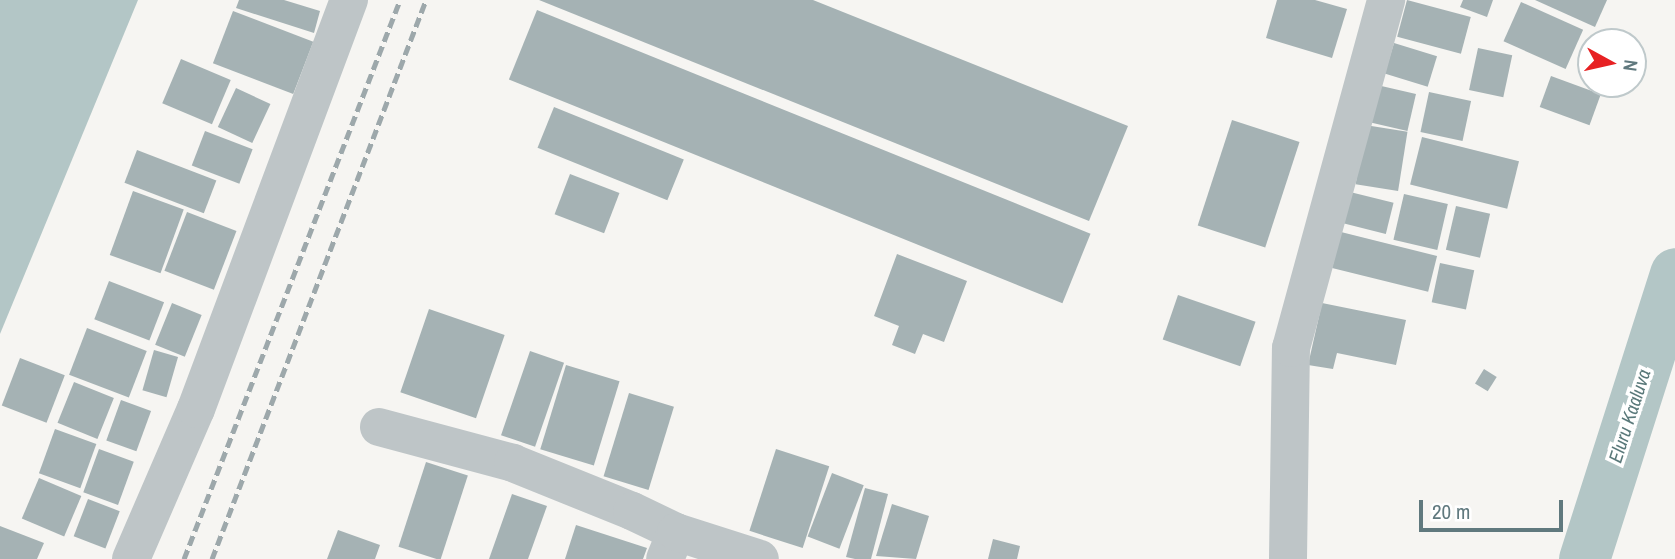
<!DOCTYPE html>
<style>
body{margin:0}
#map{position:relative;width:1675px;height:559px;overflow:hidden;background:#f6f5f2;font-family:"Archivo Narrow",sans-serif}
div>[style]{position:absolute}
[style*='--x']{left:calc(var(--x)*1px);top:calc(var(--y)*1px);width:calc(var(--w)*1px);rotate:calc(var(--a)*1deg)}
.water>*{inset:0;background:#b3c6c6}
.canal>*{height:51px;margin:-25.5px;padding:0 25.5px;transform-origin:25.5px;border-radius:25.5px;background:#b3c6c6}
.building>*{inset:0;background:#a5b2b4;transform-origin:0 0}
.street>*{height:38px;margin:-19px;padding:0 19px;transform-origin:19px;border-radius:19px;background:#bec5c7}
.rail>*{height:5px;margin-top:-2.5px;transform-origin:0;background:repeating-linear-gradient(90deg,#9da8ab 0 10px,transparent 0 15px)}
span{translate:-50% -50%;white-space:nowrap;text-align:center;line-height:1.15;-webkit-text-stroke:7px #fff;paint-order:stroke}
.water-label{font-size:19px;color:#5a797a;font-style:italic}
.north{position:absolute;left:1577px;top:28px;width:70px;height:70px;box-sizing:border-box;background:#fff;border:2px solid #bfc9cb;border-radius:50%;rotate:98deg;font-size:19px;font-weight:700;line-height:28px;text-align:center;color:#60797e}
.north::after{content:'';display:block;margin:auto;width:24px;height:32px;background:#e72123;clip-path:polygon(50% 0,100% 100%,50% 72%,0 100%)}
.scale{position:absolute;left:1419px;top:500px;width:144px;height:32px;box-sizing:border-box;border:4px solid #60797e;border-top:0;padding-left:9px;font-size:21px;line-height:24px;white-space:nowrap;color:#60797e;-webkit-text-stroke:5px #fff;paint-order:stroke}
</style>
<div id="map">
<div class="water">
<i style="clip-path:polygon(0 0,138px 0,0 334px)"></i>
</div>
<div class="canal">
<i style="--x:1584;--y:559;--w:300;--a:-72.3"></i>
</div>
<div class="building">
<i style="clip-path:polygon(239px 0,284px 0,320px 11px,314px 33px,236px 8px)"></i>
<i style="clip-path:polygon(539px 0,813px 0,1128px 126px,1089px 221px)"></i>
<i style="clip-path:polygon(1277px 0,1315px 0,1347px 9px,1332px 58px,1266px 38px)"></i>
<i style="left:1407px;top:0;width:66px;height:38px;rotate:15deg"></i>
<i style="clip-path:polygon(1463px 0,1493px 0,1487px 17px,1460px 7px)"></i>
<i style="clip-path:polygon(1535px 0,1607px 0,1595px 27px)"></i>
<i style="left:1521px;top:2px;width:68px;height:43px;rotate:24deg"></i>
<i style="left:537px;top:10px;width:597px;height:75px;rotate:22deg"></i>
<i style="left:233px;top:11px;width:86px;height:56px;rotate:21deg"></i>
<i style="left:1394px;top:43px;width:45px;height:32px;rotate:17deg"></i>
<i style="left:1478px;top:48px;width:35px;height:43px;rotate:12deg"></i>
<i style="left:181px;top:59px;width:54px;height:48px;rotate:23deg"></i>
<i style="left:1551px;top:76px;width:53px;height:33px;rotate:20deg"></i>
<i style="left:1377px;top:85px;width:40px;height:38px;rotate:13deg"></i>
<i style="left:236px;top:88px;width:38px;height:43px;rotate:25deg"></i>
<i style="left:1429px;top:92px;width:43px;height:41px;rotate:12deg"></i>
<i style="left:554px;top:107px;width:140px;height:44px;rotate:22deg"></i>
<i style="left:1232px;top:120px;width:71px;height:111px;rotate:18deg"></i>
<i style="left:1365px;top:125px;width:43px;height:60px;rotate:9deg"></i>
<i style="left:205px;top:131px;width:51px;height:37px;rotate:21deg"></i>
<i style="left:1422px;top:137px;width:100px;height:49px;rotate:14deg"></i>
<i style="left:137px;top:150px;width:85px;height:35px;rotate:21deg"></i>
<i style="left:570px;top:174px;width:53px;height:43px;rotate:21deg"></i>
<i style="left:133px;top:191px;width:54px;height:68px;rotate:20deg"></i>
<i style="left:1346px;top:191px;width:49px;height:32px;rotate:14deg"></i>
<i style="left:1404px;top:194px;width:45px;height:47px;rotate:13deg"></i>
<i style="left:1456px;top:206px;width:35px;height:45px;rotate:13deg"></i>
<i style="left:187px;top:212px;width:53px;height:63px;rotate:21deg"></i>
<i style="left:1341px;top:232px;width:99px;height:37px;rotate:14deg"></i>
<i style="clip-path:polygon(897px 254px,967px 281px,944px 342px,923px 334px,915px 354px,892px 345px,899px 326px,874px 316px)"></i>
<i style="left:1440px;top:263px;width:35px;height:40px;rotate:12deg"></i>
<i style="left:109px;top:281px;width:59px;height:41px;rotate:21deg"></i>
<i style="left:1178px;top:295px;width:82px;height:47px;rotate:19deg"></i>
<i style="left:172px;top:303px;width:32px;height:45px;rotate:22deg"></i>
<i style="clip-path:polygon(1322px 303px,1406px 320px,1396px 365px,1337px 353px,1333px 369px,1308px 365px)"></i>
<i style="left:429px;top:309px;width:80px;height:88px;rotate:19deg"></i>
<i style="left:87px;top:328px;width:64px;height:50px;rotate:21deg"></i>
<i style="left:154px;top:350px;width:25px;height:42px;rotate:16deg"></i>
<i style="left:530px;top:351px;width:36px;height:89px;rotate:19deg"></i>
<i style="left:20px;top:358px;width:48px;height:51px;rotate:21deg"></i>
<i style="left:566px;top:365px;width:56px;height:88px;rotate:17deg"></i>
<i style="left:1484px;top:369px;width:15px;height:17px;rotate:32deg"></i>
<i style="left:74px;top:382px;width:43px;height:44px;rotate:22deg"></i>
<i style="left:629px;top:393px;width:47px;height:87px;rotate:17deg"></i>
<i style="left:121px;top:400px;width:32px;height:43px;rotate:20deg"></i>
<i style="left:55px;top:429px;width:44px;height:47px;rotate:20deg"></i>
<i style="left:99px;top:449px;width:37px;height:46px;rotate:20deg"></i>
<i style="left:776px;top:449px;width:56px;height:86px;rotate:18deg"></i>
<i style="left:426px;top:462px;width:44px;height:89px;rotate:18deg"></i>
<i style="left:832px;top:473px;width:34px;height:68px;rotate:21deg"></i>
<i style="left:39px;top:478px;width:46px;height:44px;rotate:23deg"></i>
<i style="clip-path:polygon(865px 488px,888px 494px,871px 559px,855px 559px,846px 557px)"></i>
<i style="clip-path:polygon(512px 494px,547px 506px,528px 559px,489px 559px)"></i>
<i style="left:88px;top:499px;width:34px;height:40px;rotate:21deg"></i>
<i style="clip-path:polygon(892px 504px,929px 516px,916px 559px,876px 556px)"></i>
<i style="clip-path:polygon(576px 525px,647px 548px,643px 559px,565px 559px)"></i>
<i style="clip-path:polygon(0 526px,44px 543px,37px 559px,0 559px)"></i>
<i style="clip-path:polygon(338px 530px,380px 545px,375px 559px,327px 559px)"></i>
<i style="clip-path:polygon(993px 539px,1020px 546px,1017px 559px,988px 559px)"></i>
</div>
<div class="street">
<i style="--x:379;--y:427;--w:139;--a:15"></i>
<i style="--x:513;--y:463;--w:128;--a:22"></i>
<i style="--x:632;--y:511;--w:49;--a:25.5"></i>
<i style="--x:676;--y:532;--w:29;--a:112"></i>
<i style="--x:676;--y:532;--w:88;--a:17.8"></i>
<i style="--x:131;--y:559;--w:163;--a:-66.6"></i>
<i style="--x:196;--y:409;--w:437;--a:-69.5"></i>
<i style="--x:1288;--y:559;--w:211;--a:-89.2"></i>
<i style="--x:1291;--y:348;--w:361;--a:-74.7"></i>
</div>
<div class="rail">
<i style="--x:184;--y:559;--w:599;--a:-68.87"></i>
<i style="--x:212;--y:559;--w:599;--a:-69.05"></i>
</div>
<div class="water-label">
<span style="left:1630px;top:416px;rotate:-72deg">Eluru Kaaluva</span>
</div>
<div class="north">N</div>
<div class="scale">20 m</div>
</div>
